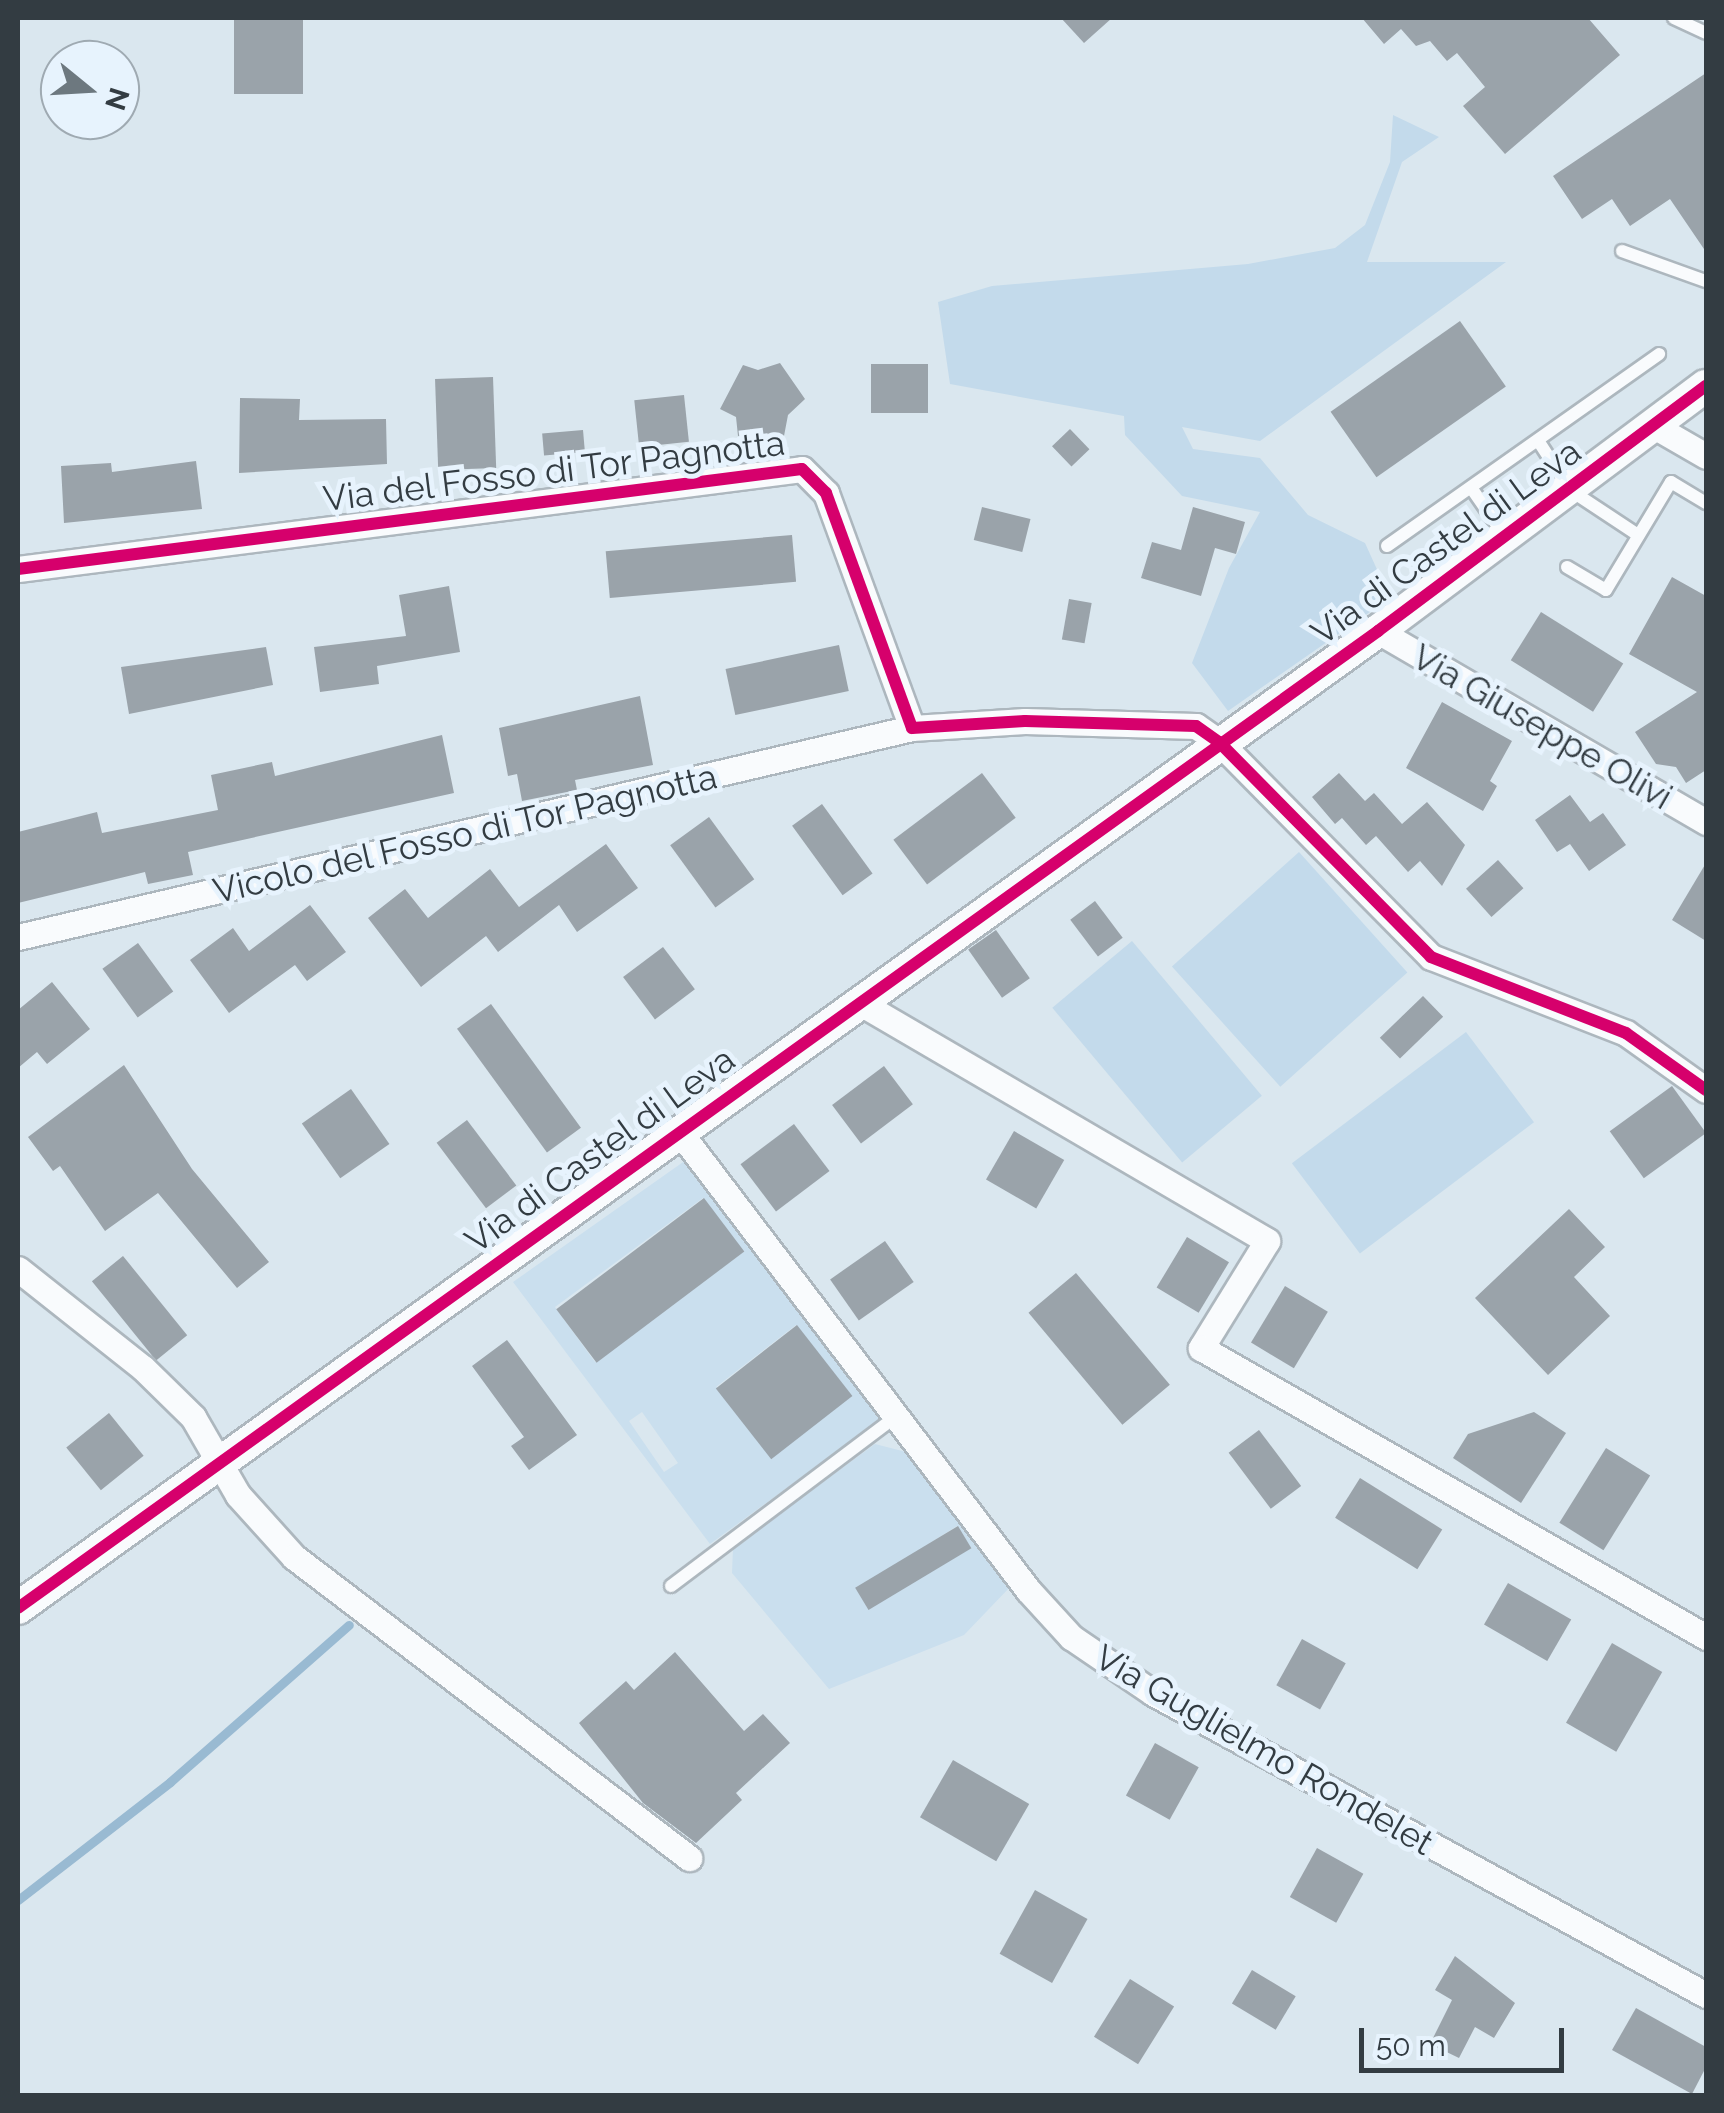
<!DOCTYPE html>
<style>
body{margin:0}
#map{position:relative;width:1724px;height:2113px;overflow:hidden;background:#dae7ef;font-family:Raleway,sans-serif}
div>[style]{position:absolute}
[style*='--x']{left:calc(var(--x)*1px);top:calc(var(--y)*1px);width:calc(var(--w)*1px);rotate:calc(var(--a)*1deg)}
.built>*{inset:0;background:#cadfee}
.green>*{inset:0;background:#c3daeb;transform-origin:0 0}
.stream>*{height:9px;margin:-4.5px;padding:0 4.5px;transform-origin:4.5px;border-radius:4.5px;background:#99bad2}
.building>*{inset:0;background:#9aa3aa;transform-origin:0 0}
.roads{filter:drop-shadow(2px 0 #adb7be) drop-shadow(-2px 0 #adb7be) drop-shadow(0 2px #adb7be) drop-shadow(0 -2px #adb7be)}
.service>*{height:12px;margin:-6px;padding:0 6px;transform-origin:6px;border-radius:6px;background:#f9fbfd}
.minor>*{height:25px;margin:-12.5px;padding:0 12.5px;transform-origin:12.5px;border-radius:12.5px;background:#f9fbfd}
.tertiary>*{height:32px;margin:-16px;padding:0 16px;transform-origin:16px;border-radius:16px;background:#f9fbfd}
.cycleway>*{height:12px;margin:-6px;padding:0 6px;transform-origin:6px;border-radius:6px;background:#d6006c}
span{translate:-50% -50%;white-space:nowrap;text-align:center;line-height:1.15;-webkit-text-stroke:10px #e7f3fd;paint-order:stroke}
.street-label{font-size:35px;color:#333c42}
.frame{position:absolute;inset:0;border:20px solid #333c42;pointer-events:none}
.north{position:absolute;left:40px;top:40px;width:100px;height:100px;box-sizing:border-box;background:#e7f3fd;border:2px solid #9faab2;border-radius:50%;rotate:108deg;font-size:28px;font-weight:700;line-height:40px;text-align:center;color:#333c42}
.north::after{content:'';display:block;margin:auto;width:35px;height:45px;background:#6d787f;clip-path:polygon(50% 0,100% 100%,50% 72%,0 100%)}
.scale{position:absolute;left:1359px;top:2028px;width:205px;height:45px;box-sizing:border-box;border:5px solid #333c42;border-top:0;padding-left:12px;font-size:30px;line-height:35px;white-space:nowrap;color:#333c42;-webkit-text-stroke:8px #e7f3fd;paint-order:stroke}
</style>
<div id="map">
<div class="built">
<i style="clip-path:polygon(evenodd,686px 1160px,880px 1420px,710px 1544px,513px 1282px,686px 1160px,703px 1198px,743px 1252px,595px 1362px,555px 1307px,703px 1198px,686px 1160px,796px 1325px,851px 1396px,716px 1387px,796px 1325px,686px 1160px,642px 1412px,678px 1463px,664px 1472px,629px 1421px,642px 1412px)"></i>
<i style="clip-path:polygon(evenodd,875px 1444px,910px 1453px,1011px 1586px,964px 1635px,829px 1689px,732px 1573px,733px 1548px,875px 1444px,957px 1526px,971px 1548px,856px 1590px,857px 1589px,957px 1526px)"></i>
</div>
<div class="green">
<i style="clip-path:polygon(1393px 115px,1439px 137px,1402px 162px,1367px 262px,1506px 262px,1260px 441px,1182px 427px,1193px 449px,1260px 458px,1308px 515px,1365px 543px,1390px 598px,1228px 711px,1192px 663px,1229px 568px,1260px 512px,1182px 496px,1125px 435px,1124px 416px,950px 384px,938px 302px,992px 286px,1248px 264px,1335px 248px,1365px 225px,1390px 162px)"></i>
<i style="left:1299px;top:852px;width:162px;height:171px;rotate:48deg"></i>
<i style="left:1132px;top:941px;width:202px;height:104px;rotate:50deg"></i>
<i style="left:1466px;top:1032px;width:113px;height:218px;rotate:53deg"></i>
</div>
<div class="stream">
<i style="--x:18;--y:1900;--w:192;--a:-37.8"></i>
<i style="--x:170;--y:1782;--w:238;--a:-41.3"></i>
</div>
<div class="building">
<i style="left:234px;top:18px;width:69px;height:76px"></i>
<i style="clip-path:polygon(1061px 18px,1112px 18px,1084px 43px)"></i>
<i style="clip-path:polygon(1362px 18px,1588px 18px,1620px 55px,1505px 154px,1463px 106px,1485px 87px,1457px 53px,1447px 61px,1430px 41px,1416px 46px,1401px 29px,1384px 44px)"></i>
<i style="clip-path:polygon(1706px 73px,1706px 252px,1670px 199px,1630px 226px,1612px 199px,1582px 219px,1553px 176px)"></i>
<i style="left:1460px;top:321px;width:80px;height:158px;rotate:55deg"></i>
<i style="clip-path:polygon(780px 363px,805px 399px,788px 415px,784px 436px,738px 436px,736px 417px,720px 409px,743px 365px,758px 370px)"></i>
<i style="left:928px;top:364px;width:49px;height:57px;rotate:90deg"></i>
<i style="left:493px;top:377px;width:91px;height:58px;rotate:88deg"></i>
<i style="left:684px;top:395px;width:47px;height:50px;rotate:84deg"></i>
<i style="clip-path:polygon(240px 398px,300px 399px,299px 420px,386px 419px,387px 464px,239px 473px)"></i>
<i style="left:1070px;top:429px;width:28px;height:25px;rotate:46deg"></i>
<i style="left:583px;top:430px;width:22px;height:41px;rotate:85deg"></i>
<i style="clip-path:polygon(196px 461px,202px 509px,64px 523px,61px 466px,111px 463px,112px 472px)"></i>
<i style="left:982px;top:507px;width:50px;height:34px;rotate:14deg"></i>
<i style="clip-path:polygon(1193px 507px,1245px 522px,1236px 554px,1215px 548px,1201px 596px,1141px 578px,1152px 542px,1181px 550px)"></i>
<i style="left:792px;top:535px;width:47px;height:187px;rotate:85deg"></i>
<i style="clip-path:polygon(1672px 577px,1706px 596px,1706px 770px,1686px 783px,1676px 767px,1656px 764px,1635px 732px,1697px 692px,1629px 654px)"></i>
<i style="clip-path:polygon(449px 586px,460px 652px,377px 666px,379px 684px,320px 692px,314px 647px,406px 636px,399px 595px)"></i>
<i style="left:1069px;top:599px;width:23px;height:41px;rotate:10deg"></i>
<i style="left:1541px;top:612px;width:97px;height:57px;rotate:32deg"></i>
<i style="left:839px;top:645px;width:47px;height:116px;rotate:78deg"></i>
<i style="clip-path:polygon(266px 647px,273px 685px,129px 714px,121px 667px)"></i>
<i style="clip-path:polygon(640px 696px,653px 765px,575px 780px,577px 790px,522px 801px,517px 774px,508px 776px,499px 728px)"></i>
<i style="clip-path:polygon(1442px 702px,1512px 741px,1490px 781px,1497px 786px,1483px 811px,1406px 768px)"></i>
<i style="clip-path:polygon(442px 735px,454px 793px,188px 852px,193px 875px,148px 884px,145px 872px,18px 903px,18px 832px,97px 812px,102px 833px,218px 810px,211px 775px,272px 762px,275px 776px)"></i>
<i style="left:982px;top:773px;width:56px;height:111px;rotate:53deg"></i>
<i style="clip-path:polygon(1339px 773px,1365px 801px,1374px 793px,1402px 824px,1427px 802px,1465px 845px,1442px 886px,1420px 861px,1408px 872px,1376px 836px,1366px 845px,1342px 818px,1335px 824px,1312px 797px)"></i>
<i style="clip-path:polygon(1570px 795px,1590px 822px,1603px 813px,1626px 845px,1589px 871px,1570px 844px,1557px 852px,1535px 820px)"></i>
<i style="left:822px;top:804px;width:86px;height:37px;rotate:54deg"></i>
<i style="left:709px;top:817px;width:77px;height:48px;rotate:54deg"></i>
<i style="clip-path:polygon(606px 844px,638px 888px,577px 932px,559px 905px,498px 952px,486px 936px,421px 987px,368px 918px,405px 889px,428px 918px,490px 869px,519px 907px)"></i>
<i style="left:1498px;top:860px;width:38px;height:43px;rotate:48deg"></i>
<i style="clip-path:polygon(1706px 863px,1706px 941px,1672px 920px)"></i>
<i style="left:1095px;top:901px;width:46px;height:31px;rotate:53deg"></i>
<i style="clip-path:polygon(310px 905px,346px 952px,307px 981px,295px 965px,229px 1013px,190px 960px,233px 928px,249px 951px)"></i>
<i style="left:996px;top:930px;width:59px;height:34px;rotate:55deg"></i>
<i style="left:138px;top:943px;width:60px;height:44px;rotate:54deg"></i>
<i style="left:663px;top:947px;width:53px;height:50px;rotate:53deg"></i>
<i style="clip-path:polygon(52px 982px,90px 1029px,47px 1064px,37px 1052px,18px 1068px,18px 1010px)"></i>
<i style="left:1423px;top:996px;width:29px;height:60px;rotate:46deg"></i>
<i style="left:491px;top:1004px;width:153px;height:42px;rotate:54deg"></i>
<i style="clip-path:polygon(124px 1065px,192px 1169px,269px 1262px,237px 1288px,158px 1193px,105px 1231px,60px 1166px,53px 1171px,28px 1137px)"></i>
<i style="left:884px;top:1066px;width:48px;height:65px;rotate:53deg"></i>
<i style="left:1672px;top:1086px;width:58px;height:77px;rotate:54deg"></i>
<i style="left:351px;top:1089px;width:67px;height:60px;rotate:55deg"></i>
<i style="left:467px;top:1120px;width:82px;height:38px;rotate:53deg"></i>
<i style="left:794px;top:1124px;width:59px;height:67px;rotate:53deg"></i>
<i style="left:1014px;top:1131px;width:58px;height:56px;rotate:30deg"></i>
<i style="left:704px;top:1198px;width:67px;height:185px;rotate:53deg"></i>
<i style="clip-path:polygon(1569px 1209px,1605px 1247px,1574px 1277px,1610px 1316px,1548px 1375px,1475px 1298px)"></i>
<i style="left:1187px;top:1237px;width:49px;height:59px;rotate:31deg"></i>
<i style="left:885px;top:1241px;width:50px;height:67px;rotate:55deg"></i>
<i style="left:123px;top:1256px;width:102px;height:40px;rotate:51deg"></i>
<i style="left:1076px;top:1273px;width:146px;height:62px;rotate:50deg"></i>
<i style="left:1285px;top:1286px;width:50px;height:66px;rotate:31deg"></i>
<i style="left:797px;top:1325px;width:90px;height:103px;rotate:52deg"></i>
<i style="clip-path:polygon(507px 1340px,577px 1435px,529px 1470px,511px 1446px,524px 1437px,472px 1366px)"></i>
<i style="clip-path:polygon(1534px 1412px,1566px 1433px,1521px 1503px,1453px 1458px,1468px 1434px)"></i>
<i style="left:109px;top:1413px;width:55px;height:55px;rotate:51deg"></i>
<i style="left:1259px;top:1430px;width:70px;height:38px;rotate:53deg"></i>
<i style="left:1606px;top:1448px;width:52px;height:88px;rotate:32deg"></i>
<i style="left:1360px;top:1478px;width:97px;height:47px;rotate:32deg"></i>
<i style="left:958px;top:1526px;width:26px;height:120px;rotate:59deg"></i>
<i style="left:1508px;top:1583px;width:73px;height:48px;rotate:30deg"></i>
<i style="left:1302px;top:1639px;width:50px;height:53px;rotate:29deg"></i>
<i style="left:1612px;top:1643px;width:58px;height:92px;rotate:30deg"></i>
<i style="clip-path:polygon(675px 1652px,744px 1731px,763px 1714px,790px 1743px,736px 1793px,742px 1800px,696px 1843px,643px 1803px,579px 1723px,626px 1681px,634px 1690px)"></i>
<i style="left:1155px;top:1743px;width:50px;height:60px;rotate:29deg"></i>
<i style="left:953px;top:1760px;width:88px;height:66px;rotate:30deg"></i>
<i style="left:1317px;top:1848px;width:53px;height:56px;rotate:29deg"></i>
<i style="left:1035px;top:1890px;width:60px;height:73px;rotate:29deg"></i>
<i style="clip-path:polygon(1455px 1956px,1515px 2003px,1494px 2038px,1475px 2027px,1459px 2058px,1430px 2044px,1452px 2000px,1435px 1990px)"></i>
<i style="left:1252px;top:1970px;width:51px;height:39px;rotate:31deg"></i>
<i style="left:1130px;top:1979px;width:52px;height:68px;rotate:32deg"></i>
<i style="clip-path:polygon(1636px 2008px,1706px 2047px,1706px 2067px,1692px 2094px,1612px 2050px)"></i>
</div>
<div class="roads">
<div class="service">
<i style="--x:1674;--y:18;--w:35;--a:25"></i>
<i style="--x:1622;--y:251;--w:89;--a:19.7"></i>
<i style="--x:1539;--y:442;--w:57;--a:57.1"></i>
<i style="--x:1570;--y:490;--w:82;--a:33.5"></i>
<i style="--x:1472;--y:489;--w:56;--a:55.2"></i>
<i style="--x:1387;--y:546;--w:333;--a:-35.2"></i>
<i style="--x:1567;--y:567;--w:45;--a:30.5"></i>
<i style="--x:1606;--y:590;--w:126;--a:-59"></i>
<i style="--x:1671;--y:482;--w:41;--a:31"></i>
<i style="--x:671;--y:1586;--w:284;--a:-37"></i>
</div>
<div class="minor">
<i style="--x:1654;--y:426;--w:60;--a:30"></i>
<i style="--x:18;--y:569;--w:790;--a:-7.27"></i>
<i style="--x:802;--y:469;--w:34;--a:45"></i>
<i style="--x:826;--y:493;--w:250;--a:69.9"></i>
<i style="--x:912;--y:728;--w:113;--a:-3.5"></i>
<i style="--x:1025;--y:721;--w:171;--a:1.7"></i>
<i style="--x:1196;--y:726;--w:28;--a:35"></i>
<i style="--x:1219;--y:742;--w:302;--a:45.4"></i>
<i style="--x:1431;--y:957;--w:209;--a:21.3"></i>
<i style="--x:1626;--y:1033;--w:98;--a:35.5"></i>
<i style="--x:1378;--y:631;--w:380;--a:30.2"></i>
<i style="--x:18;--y:937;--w:918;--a:-13.16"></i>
<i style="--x:857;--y:1001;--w:475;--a:30.3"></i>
<i style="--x:1267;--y:1241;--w:126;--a:121.7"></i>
<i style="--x:1201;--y:1348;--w:582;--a:29.78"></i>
<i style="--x:678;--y:1130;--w:578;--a:52.73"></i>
<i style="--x:1028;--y:1590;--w:64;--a:47.5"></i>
<i style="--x:1071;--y:1637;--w:99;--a:34.3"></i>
<i style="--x:1153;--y:1693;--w:630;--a:28.64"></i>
<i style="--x:18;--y:1269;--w:159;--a:38.4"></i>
<i style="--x:143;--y:1368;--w:70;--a:44.4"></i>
<i style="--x:193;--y:1417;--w:90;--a:60"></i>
<i style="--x:238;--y:1495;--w:84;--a:47.9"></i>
<i style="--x:294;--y:1557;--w:497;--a:37.3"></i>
</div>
<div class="tertiary">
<i style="--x:18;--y:1608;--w:1675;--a:-35.69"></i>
<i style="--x:1378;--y:631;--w:409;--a:-36.8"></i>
</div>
</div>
<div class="cycleway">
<i style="--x:18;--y:569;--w:790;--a:-7.27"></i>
<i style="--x:802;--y:469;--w:34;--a:45"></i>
<i style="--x:826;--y:493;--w:250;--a:69.9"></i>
<i style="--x:912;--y:728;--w:113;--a:-3.5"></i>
<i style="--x:1025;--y:721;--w:171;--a:1.7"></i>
<i style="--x:1196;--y:726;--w:28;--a:35"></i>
<i style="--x:1219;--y:742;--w:302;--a:45.4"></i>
<i style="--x:1431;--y:957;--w:209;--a:21.3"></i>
<i style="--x:1626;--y:1033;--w:98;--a:35.5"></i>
<i style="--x:18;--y:1608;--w:1675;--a:-35.69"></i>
<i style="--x:1378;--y:631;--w:409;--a:-36.8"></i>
</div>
<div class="street-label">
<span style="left:554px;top:471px;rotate:-7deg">Via del Fosso di Tor Pagnotta</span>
<span style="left:1446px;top:542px;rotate:-36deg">Via di Castel di Leva</span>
<span style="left:1542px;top:727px;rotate:30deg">Via Giuseppe Olivi</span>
<span style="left:465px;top:834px;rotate:-13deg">Vicolo del Fosso di Tor Pagnotta</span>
<span style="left:600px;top:1150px;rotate:-36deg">Via di Castel di Leva</span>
<span style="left:1264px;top:1750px;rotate:30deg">Via Guglielmo Rondelet</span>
</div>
<div class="frame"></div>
<div class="north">N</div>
<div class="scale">50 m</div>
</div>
